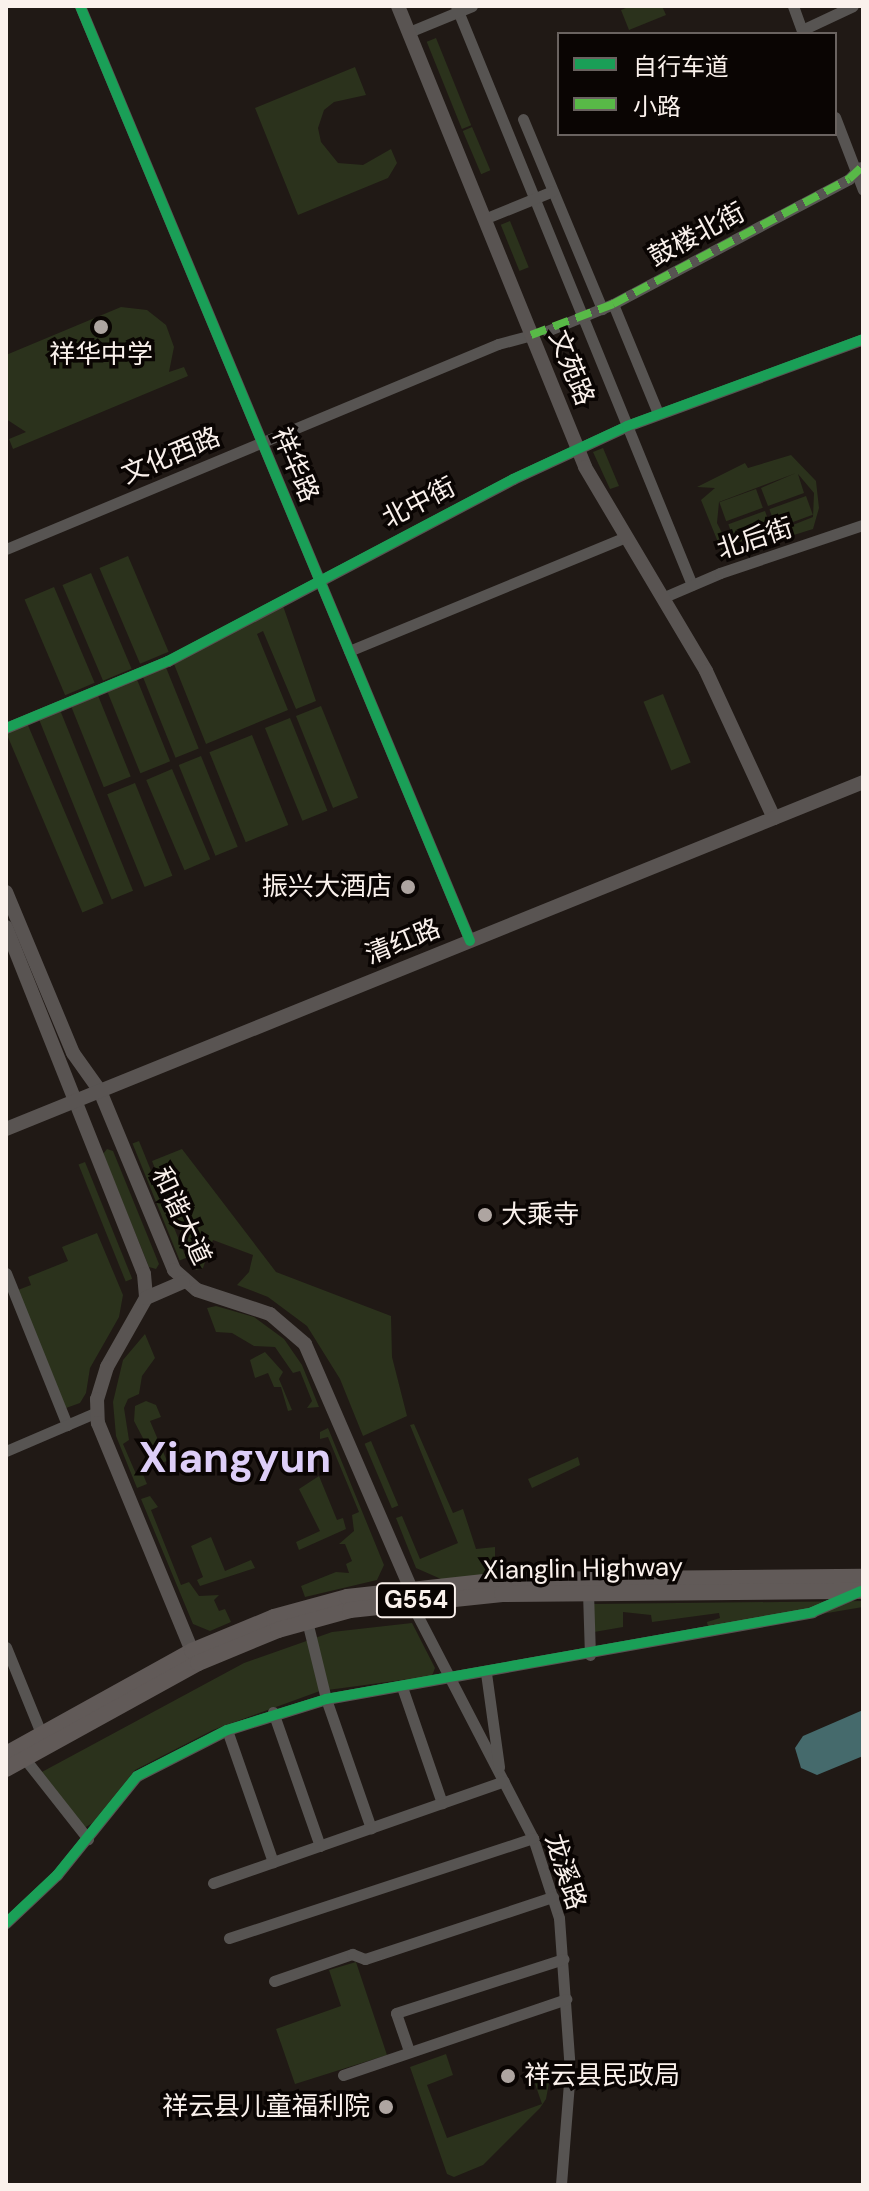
<!DOCTYPE html>
<meta charset="utf-8">
<style>
body{margin:0}
#map{position:relative;width:869px;height:2191px;overflow:hidden;background:#201915;font-family:"DM Sans","Noto Sans SC",sans-serif}
div>[style]{position:absolute}
[style*='--x']{left:calc(var(--x)*1px);top:calc(var(--y)*1px);width:calc(var(--w)*1px);rotate:calc(var(--a)*1deg)}
.green>*{inset:0;background:#2b321c;transform-origin:0 0}
.water>*{inset:0;background:#456a6c}
.minor>*{height:11px;margin:-5.5px;padding:0 5.5px;transform-origin:5.5px;border-radius:5.5px;background:#575452}
.major>*{height:14px;margin:-7px;padding:0 7px;transform-origin:7px;border-radius:7px;background:#595452}
.highway>*{height:16px;margin:-8px;padding:0 8px;transform-origin:8px;border-radius:8px;background:#615a58}
.quiet>*{height:8px;margin-top:-4px;transform-origin:0;background:repeating-linear-gradient(90deg,#58b947 0 16px,transparent 0 24px)}
.cycleway>*{height:10px;margin:-5px;padding:0 5px;transform-origin:5px;border-radius:5px;background:#1a9f57}
.dots>*{width:22px;height:22px;translate:-50% -50%;box-sizing:border-box;border:4px solid #0a0503;border-radius:50%}
span{translate:-50% -50%;white-space:nowrap;text-align:center;line-height:1.15;-webkit-text-stroke:7px #0a0503;paint-order:stroke}
.shield-label span{padding:2px 6px;background:#0a0503;border:2px solid;border-radius:6px;-webkit-text-stroke-width:0}
.shield-label{font-size:24px;color:#faf1ec;font-weight:700}
.street-label{font-size:26px;color:#faf1ec}
.poi-label{font-size:26px;color:#faf1ec}
.right{translate:-100% -50%;text-align:right}
.left{translate:0 -50%;text-align:left}
.town-label{font-size:42px;color:#ddcef8;font-weight:700}
.frame{position:absolute;inset:0;border:8px solid #faf1ec;pointer-events:none}
.legend{position:absolute;left:557px;top:32px;width:280px;height:104px;box-sizing:border-box;background:#0a0503;border:2px solid #6a6360;margin:0;padding:10px 14px;list-style:none;font-size:24px;color:#faf1ec}
.legend li{display:flex;align-items:center;gap:16px;height:40px}
.legend b{width:40px;border:2px solid #6a6360}
</style>
<div id="map">
<div class="green">
<i style="clip-path:polygon(631px 6px,662px 6px,666px 15px,629px 30px,621px 10px)"></i>
<i style="left:436px;top:38px;width:94px;height:10px;rotate:68deg"></i>
<i style="clip-path:polygon(355px 67px,366px 95px,334px 102px,324px 110px,318px 128px,321px 142px,338px 163px,363px 165px,391px 149px,397px 163px,388px 178px,298px 215px,255px 108px)"></i>
<i style="left:472px;top:127px;width:47px;height:10px;rotate:67deg"></i>
<i style="left:510px;top:221px;width:50px;height:10px;rotate:68deg"></i>
<i style="clip-path:polygon(121px 307px,147px 310px,166px 325px,174px 347px,169px 372px,184px 367px,188px 376px,13px 449px,9px 439px,26px 432px,6px 419px,6px 355px)"></i>
<i style="clip-path:polygon(603px 448px,619px 486px,610px 489px,593px 452px)"></i>
<i style="clip-path:polygon(evenodd,791px 455px,816px 481px,819px 508px,813px 529px,724px 557px,701px 500px,715px 488px,697px 487px,745px 463px,748px 468px,791px 455px,796px 473px,761px 488px,768px 506px,804px 493px,798px 474px,814px 493px,813px 517px,737px 547px,725px 539px,717px 523px,719px 502px,796px 473px)"></i>
<i style="left:756px;top:489px;width:20px;height:39px;rotate:70deg"></i>
<i style="left:806px;top:496px;width:20px;height:39px;rotate:70deg"></i>
<i style="left:765px;top:511px;width:20px;height:39px;rotate:70deg"></i>
<i style="left:128px;top:556px;width:104px;height:31px;rotate:67deg"></i>
<i style="left:91px;top:573px;width:104px;height:31px;rotate:67deg"></i>
<i style="left:54px;top:587px;width:104px;height:32px;rotate:67deg"></i>
<i style="clip-path:polygon(282px 603px,316px 701px,296px 709px,263px 631px,257px 634px,288px 710px,206px 744px,174px 664px)"></i>
<i style="left:165px;top:665px;width:90px;height:25px;rotate:68deg"></i>
<i style="left:136px;top:677px;width:91px;height:32px;rotate:68deg"></i>
<i style="left:97px;top:693px;width:90px;height:29px;rotate:68deg"></i>
<i style="left:663px;top:694px;width:74px;height:21px;rotate:68deg"></i>
<i style="left:321px;top:706px;width:99px;height:27px;rotate:68deg"></i>
<i style="left:60px;top:710px;width:195px;height:23px;rotate:68deg"></i>
<i style="left:290px;top:718px;width:100px;height:27px;rotate:68deg"></i>
<i style="left:27px;top:723px;width:196px;height:23px;rotate:67deg"></i>
<i style="left:252px;top:735px;width:97px;height:46px;rotate:68deg"></i>
<i style="left:201px;top:756px;width:98px;height:24px;rotate:68deg"></i>
<i style="left:172px;top:769px;width:98px;height:28px;rotate:67deg"></i>
<i style="left:135px;top:783px;width:100px;height:30px;rotate:68deg"></i>
<i style="left:139px;top:1141px;width:126px;height:7px;rotate:68deg"></i>
<i style="clip-path:polygon(107px 1149px,113px 1151px,159px 1264px,156px 1269px,149px 1267px,103px 1154px)"></i>
<i style="clip-path:polygon(182px 1149px,276px 1272px,391px 1316px,392px 1357px,407px 1416px,363px 1436px,340px 1379px,307px 1326px,268px 1297px,237px 1285px,249px 1272px,253px 1255px,213px 1240px,203px 1268px,196px 1270px,152px 1161px)"></i>
<i style="left:85px;top:1162px;width:126px;height:7px;rotate:68deg"></i>
<i style="clip-path:polygon(97px 1233px,123px 1295px,119px 1317px,90px 1368px,86px 1393px,80px 1403px,66px 1408px,18px 1290px,31px 1285px,28px 1277px,68px 1261px,62px 1247px)"></i>
<i style="clip-path:polygon(216px 1306px,254px 1317px,284px 1339px,302px 1365px,319px 1407px,307px 1408px,312px 1401px,300px 1371px,293px 1373px,275px 1347px,254px 1346px,232px 1333px,216px 1332px,207px 1308px)"></i>
<i style="clip-path:polygon(145px 1334px,155px 1358px,142px 1376px,139px 1394px,128px 1399px,124px 1408px,129px 1440px,123px 1444px,136px 1474px,142px 1472px,147px 1484px,137px 1488px,116px 1436px,113px 1402px,123px 1360px)"></i>
<i style="clip-path:polygon(265px 1352px,283px 1372px,279px 1379px,292px 1410px,288px 1411px,281px 1387px,274px 1387px,268px 1373px,255px 1378px,250px 1360px)"></i>
<i style="clip-path:polygon(146px 1401px,156px 1405px,161px 1417px,150px 1421px,167px 1461px,157px 1465px,134px 1421px,135px 1406px)"></i>
<i style="clip-path:polygon(414px 1424px,453px 1513px,463px 1509px,476px 1549px,495px 1547px,495px 1567px,528px 1566px,527px 1579px,441px 1579px,416px 1568px,396px 1518px,402px 1516px,420px 1559px,458px 1543px,410px 1425px)"></i>
<i style="clip-path:polygon(328px 1428px,384px 1565px,377px 1580px,305px 1597px,301px 1586px,336px 1572px,349px 1573px,346px 1564px,352px 1561px,345px 1544px,339px 1544px,354px 1531px,352px 1515px,359px 1512px,328px 1437px,320px 1439px,320px 1432px)"></i>
<i style="left:371px;top:1441px;width:70px;height:7px;rotate:67deg"></i>
<i style="clip-path:polygon(578px 1457px,580px 1465px,532px 1488px,528px 1479px)"></i>
<i style="clip-path:polygon(319px 1476px,337px 1520px,343px 1518px,346px 1529px,299px 1550px,296px 1542px,320px 1531px,299px 1489px)"></i>
<i style="clip-path:polygon(150px 1496px,158px 1507px,151px 1510px,181px 1585px,189px 1582px,199px 1596px,219px 1595px,214px 1600px,219px 1611px,225px 1609px,231px 1622px,210px 1631px,193px 1624px,141px 1499px)"></i>
<i style="clip-path:polygon(211px 1537px,225px 1571px,251px 1560px,255px 1568px,200px 1586px,197px 1580px,203px 1577px,191px 1546px)"></i>
<i style="clip-path:polygon(863px 1601px,863px 1607px,709px 1633px,707px 1622px,720px 1618px,719px 1613px,652px 1622px,651px 1615px,623px 1612px,623px 1627px,594px 1632px,594px 1604px)"></i>
<i style="clip-path:polygon(412px 1623px,435px 1668px,432px 1676px,320px 1691px,213px 1730px,135px 1770px,96px 1821px,84px 1828px,40px 1773px,244px 1663px,332px 1632px)"></i>
<i style="clip-path:polygon(356px 1962px,387px 2055px,295px 2084px,276px 2029px,341px 2006px,329px 1970px)"></i>
<i style="clip-path:polygon(446px 2054px,453px 2075px,427px 2085px,447px 2138px,542px 2104px,529px 2066px,534px 2064px,539px 2076px,551px 2072px,546px 2099px,540px 2108px,483px 2165px,454px 2177px,447px 2174px,410px 2067px)"></i>
</div>
<div class="water">
<i style="clip-path:polygon(863px 1710px,863px 1756px,817px 1775px,801px 1768px,795px 1748px,803px 1736px)"></i>
</div>
<div class="minor">
<i style="--x:80;--y:6;--w:1013;--a:67.36"></i>
<i style="--x:456;--y:6;--w:625;--a:67.82"></i>
<i style="--x:793;--y:6;--w:29;--a:70"></i>
<i style="--x:802;--y:30;--w:56;--a:-25.2"></i>
<i style="--x:409;--y:32;--w:68;--a:-22.4"></i>
<i style="--x:835;--y:117;--w:78;--a:69"></i>
<i style="--x:523;--y:119;--w:206;--a:67.4"></i>
<i style="--x:484;--y:219;--w:74;--a:-22.1"></i>
<i style="--x:613;--y:304;--w:118;--a:67.6"></i>
<i style="--x:547;--y:331;--w:71;--a:-22.2"></i>
<i style="--x:613;--y:304;--w:267;--a:-27.9"></i>
<i style="--x:849;--y:179;--w:16;--a:-47"></i>
<i style="--x:6;--y:549;--w:533;--a:-22.62"></i>
<i style="--x:498;--y:344;--w:34;--a:-15"></i>
<i style="--x:662;--y:598;--w:63;--a:-23.3"></i>
<i style="--x:720;--y:573;--w:151;--a:-18.6"></i>
<i style="--x:349;--y:651;--w:299;--a:-22.4"></i>
<i style="--x:6;--y:728;--w:175;--a:-22.5"></i>
<i style="--x:168;--y:661;--w:390;--a:-27.8"></i>
<i style="--x:513;--y:479;--w:126;--a:-24.9"></i>
<i style="--x:627;--y:426;--w:252;--a:-20.2"></i>
<i style="--x:6;--y:1273;--w:164;--a:68.1"></i>
<i style="--x:6;--y:1451;--w:99;--a:-23.2"></i>
<i style="--x:588;--y:1592;--w:63;--a:88.2"></i>
<i style="--x:410;--y:1601;--w:267;--a:62.6"></i>
<i style="--x:533;--y:1838;--w:84;--a:72"></i>
<i style="--x:559;--y:1918;--w:152;--a:85.9"></i>
<i style="--x:570;--y:2070;--w:115;--a:94.5"></i>
<i style="--x:307;--y:1621;--w:80;--a:76.3"></i>
<i style="--x:326;--y:1699;--w:137;--a:70.8"></i>
<i style="--x:6;--y:1647;--w:93;--a:67.9"></i>
<i style="--x:486;--y:1673;--w:95;--a:82.1"></i>
<i style="--x:402;--y:1687;--w:123;--a:71"></i>
<i style="--x:273;--y:1712;--w:142;--a:70.7"></i>
<i style="--x:227;--y:1730;--w:140;--a:70.8"></i>
<i style="--x:25;--y:1759;--w:102;--a:51.8"></i>
<i style="--x:213;--y:1883;--w:308;--a:-19.3"></i>
<i style="--x:6;--y:1923;--w:70;--a:-43.3"></i>
<i style="--x:57;--y:1875;--w:127;--a:-51.1"></i>
<i style="--x:137;--y:1776;--w:101;--a:-27.1"></i>
<i style="--x:227;--y:1730;--w:104;--a:-17.4"></i>
<i style="--x:326;--y:1699;--w:494;--a:-10.1"></i>
<i style="--x:812;--y:1612;--w:52;--a:-23.6"></i>
<i style="--x:229;--y:1938;--w:320;--a:-18.2"></i>
<i style="--x:274;--y:1981;--w:83;--a:-19.1"></i>
<i style="--x:352;--y:1954;--w:14;--a:21"></i>
<i style="--x:365;--y:1959;--w:198;--a:-18.3"></i>
<i style="--x:409;--y:2051;--w:40;--a:-108.9"></i>
<i style="--x:396;--y:2013;--w:176;--a:-17.9"></i>
<i style="--x:343;--y:2075;--w:236;--a:-18.8"></i>
</div>
<div class="major">
<i style="--x:398;--y:6;--w:497;--a:67.9"></i>
<i style="--x:585;--y:467;--w:237;--a:59.3"></i>
<i style="--x:706;--y:671;--w:162;--a:65.2"></i>
<i style="--x:6;--y:892;--w:174;--a:67.4"></i>
<i style="--x:73;--y:1053;--w:47;--a:54.6"></i>
<i style="--x:100;--y:1091;--w:194;--a:67.5"></i>
<i style="--x:174;--y:1270;--w:30;--a:41"></i>
<i style="--x:197;--y:1290;--w:77;--a:18.2"></i>
<i style="--x:270;--y:1314;--w:46;--a:40.6"></i>
<i style="--x:305;--y:1344;--w:265;--a:66.6"></i>
<i style="--x:6;--y:927;--w:373;--a:68.3"></i>
<i style="--x:144;--y:1274;--w:24;--a:85"></i>
<i style="--x:146;--y:1298;--w:79;--a:119.5"></i>
<i style="--x:107;--y:1367;--w:34;--a:107"></i>
<i style="--x:97;--y:1399;--w:24;--a:88"></i>
<i style="--x:98;--y:1423;--w:247;--a:67.6"></i>
<i style="--x:6;--y:1129;--w:925;--a:-22.04"></i>
<i style="--x:146;--y:1298;--w:40;--a:-23.4"></i>
</div>
<div class="highway">
<i style="--x:6;--y:1754;--w:213;--a:-29"></i>
<i style="--x:192;--y:1651;--w:89;--a:-22.5"></i>
<i style="--x:274;--y:1617;--w:76;--a:-15.3"></i>
<i style="--x:347;--y:1597;--w:156;--a:-6.3"></i>
<i style="--x:502;--y:1580;--w:361;--a:-0.5"></i>
<i style="--x:6;--y:1769;--w:219;--a:-28.9"></i>
<i style="--x:198;--y:1663;--w:87;--a:-22.4"></i>
<i style="--x:278;--y:1630;--w:75;--a:-15.5"></i>
<i style="--x:350;--y:1610;--w:153;--a:-6"></i>
<i style="--x:502;--y:1594;--w:361;--a:-0.5"></i>
</div>
<div class="quiet">
<i style="--x:531;--y:335;--w:88;--a:-20.7"></i>
<i style="--x:613;--y:304;--w:267;--a:-27.9"></i>
<i style="--x:849;--y:179;--w:19;--a:-43"></i>
</div>
<div class="cycleway">
<i style="--x:80;--y:6;--w:1013;--a:67.36"></i>
<i style="--x:6;--y:728;--w:175;--a:-22.5"></i>
<i style="--x:168;--y:661;--w:390;--a:-27.8"></i>
<i style="--x:513;--y:479;--w:126;--a:-24.9"></i>
<i style="--x:627;--y:426;--w:252;--a:-20.2"></i>
<i style="--x:6;--y:1923;--w:70;--a:-43.3"></i>
<i style="--x:57;--y:1875;--w:127;--a:-51.1"></i>
<i style="--x:137;--y:1776;--w:101;--a:-27.1"></i>
<i style="--x:227;--y:1730;--w:104;--a:-17.4"></i>
<i style="--x:326;--y:1699;--w:494;--a:-10.1"></i>
<i style="--x:812;--y:1612;--w:53;--a:-23.2"></i>
</div>
<div class="dots">
<i style="left:101px;top:327px;background:#aea5a1"></i>
<i style="left:408px;top:887px;background:#aea5a1"></i>
<i style="left:485px;top:1215px;background:#aea5a1"></i>
<i style="left:508px;top:2076px;background:#aea5a1"></i>
<i style="left:386px;top:2107px;background:#aea5a1"></i>
</div>
<div class="shield-label">
<span style="left:416px;top:1600px">G554</span>
</div>
<div class="street-label">
<span style="left:697px;top:235px;rotate:-28deg">鼓楼北街</span>
<span style="left:571px;top:368px;rotate:68deg">文苑路</span>
<span style="left:171px;top:456px;rotate:-23deg">文化西路</span>
<span style="left:295px;top:465px;rotate:67deg">祥华路</span>
<span style="left:419px;top:503px;rotate:-27deg">北中街</span>
<span style="left:755px;top:539px;rotate:-18deg">北后街</span>
<span style="left:403px;top:942px;rotate:-22deg">清红路</span>
<span style="left:181px;top:1216px;rotate:65deg">和谐大道</span>
<span style="left:583px;top:1569px;rotate:-1deg">Xianglin Highway</span>
<span style="left:565px;top:1872px;rotate:72deg">龙溪路</span>
</div>
<div class="poi-label">
<span style="left:101px;top:355px">祥华中学</span>
<span class="right" style="left:392px;top:887px">振兴大酒店</span>
<span class="left" style="left:501px;top:1215px">大乘寺</span>
<span class="left" style="left:524px;top:2076px">祥云县民政局</span>
<span class="right" style="left:370px;top:2107px">祥云县儿童福利院</span>
</div>
<div class="town-label">
<span style="left:235px;top:1458px">Xiangyun</span>
</div>
<div class="frame"></div>
<ul class="legend">
<li><b style="height:10px;background:#1a9f57"></b>自行车道</li>
<li><b style="height:10px;background:#58b947"></b>小路</li>
</ul>
</div>
